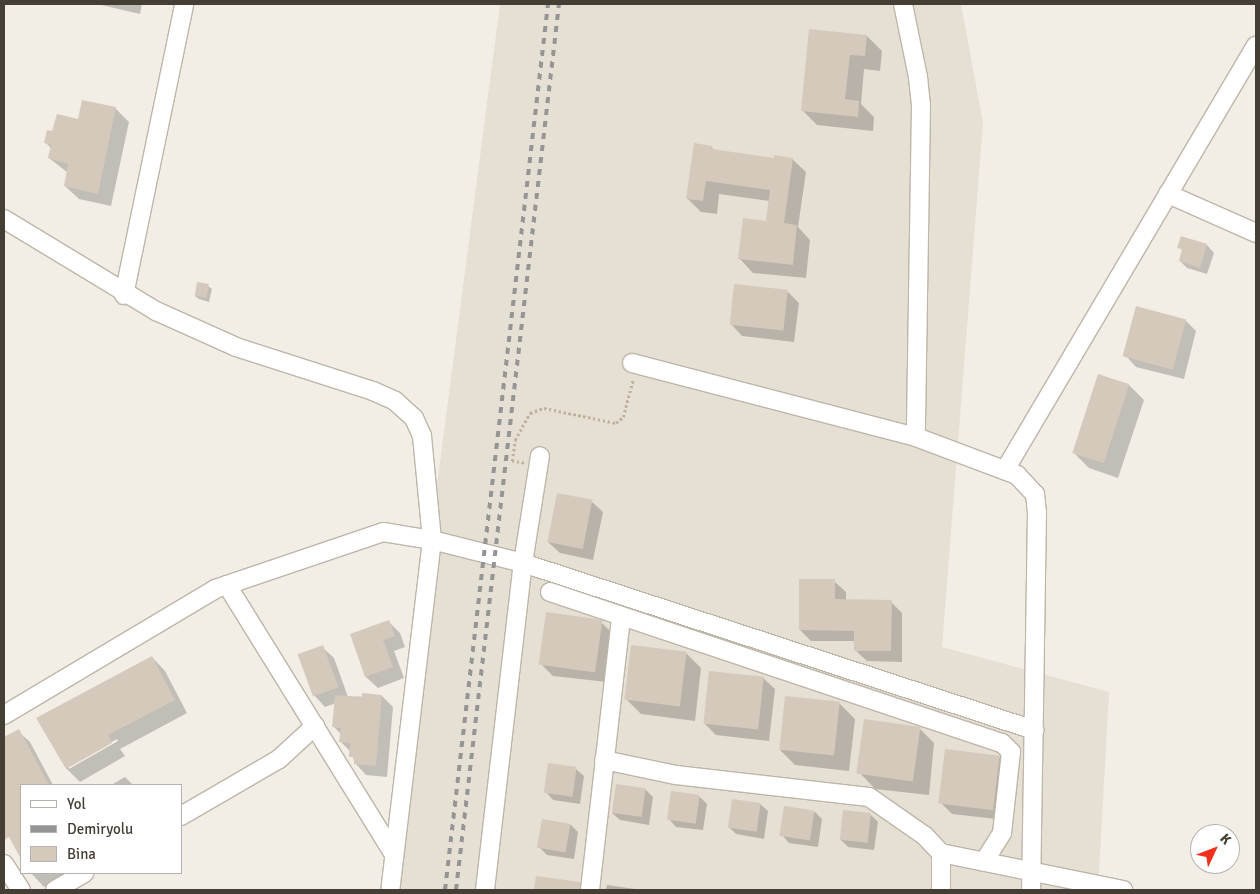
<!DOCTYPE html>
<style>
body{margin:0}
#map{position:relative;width:1260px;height:894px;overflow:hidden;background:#f2eee6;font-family:Signika,sans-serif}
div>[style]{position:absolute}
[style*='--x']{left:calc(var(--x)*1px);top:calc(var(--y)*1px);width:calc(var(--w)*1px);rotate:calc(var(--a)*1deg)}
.residential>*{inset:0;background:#e6dfd4}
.shadow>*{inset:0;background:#0003}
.building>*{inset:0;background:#d4c9bb;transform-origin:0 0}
.path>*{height:2.5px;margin-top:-1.25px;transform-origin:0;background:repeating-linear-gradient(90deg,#bfb09a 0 2.5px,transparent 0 5px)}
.roads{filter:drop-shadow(1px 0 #beb5a9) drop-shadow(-1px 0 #beb5a9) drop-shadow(0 1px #beb5a9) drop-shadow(0 -1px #beb5a9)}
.street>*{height:18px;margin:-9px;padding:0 9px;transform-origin:9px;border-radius:9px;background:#fff}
.rail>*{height:4px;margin-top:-2px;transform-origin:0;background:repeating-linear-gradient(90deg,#959595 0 6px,transparent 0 12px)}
span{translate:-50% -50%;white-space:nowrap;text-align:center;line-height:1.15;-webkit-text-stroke:5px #fff;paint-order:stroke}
.frame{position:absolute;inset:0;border:5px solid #453e35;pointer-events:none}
.legend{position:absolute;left:20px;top:784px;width:162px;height:90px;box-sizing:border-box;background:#fff;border:1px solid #b5b2ae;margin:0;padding:6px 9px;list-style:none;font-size:15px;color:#453e35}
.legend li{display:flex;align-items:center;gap:10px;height:25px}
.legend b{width:25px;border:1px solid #b5b2ae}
.north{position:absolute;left:1190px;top:824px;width:50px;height:50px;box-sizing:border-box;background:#fff;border:1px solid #b5b2ae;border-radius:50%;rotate:47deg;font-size:14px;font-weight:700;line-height:20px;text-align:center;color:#453e35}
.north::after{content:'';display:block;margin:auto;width:18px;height:22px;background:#f42f1b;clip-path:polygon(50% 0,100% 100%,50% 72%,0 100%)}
</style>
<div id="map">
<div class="residential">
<i style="clip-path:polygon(500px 4px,961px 4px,983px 123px,942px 647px,1109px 692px,1098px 890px,384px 890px)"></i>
</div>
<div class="shadow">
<i style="clip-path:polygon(97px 4px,142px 4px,140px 14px)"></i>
<i style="clip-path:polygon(810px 30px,867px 36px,882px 51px,880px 71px,864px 69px,861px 104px,874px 117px,873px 131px,817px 125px,802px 110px)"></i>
<i style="clip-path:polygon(115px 108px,129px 122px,111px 206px,79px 199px,65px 186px,68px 173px,49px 158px,51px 148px,45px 142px,53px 132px)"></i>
<i style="clip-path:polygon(711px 147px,715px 151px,775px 160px,792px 159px,806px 172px,798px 227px,810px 240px,806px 278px,753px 273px,740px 259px,767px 222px,770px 201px,719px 194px,717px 214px,701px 212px,687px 198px)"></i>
<i style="clip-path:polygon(1207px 245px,1214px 253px,1207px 274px,1187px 268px,1180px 261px,1183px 251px,1179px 247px)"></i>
<i style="clip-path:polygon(208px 286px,212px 289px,209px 302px,199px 299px,195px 296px)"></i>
<i style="clip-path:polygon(788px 292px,799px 303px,794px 342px,742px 336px,731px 324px)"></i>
<i style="clip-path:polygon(1185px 320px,1196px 331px,1184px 379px,1136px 367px,1125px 355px)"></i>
<i style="clip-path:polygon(1099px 375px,1129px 385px,1144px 400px,1118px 478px,1089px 468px,1074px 453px)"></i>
<i style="clip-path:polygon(591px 501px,603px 512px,593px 560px,560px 553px,548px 542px)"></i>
<i style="clip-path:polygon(834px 581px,846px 592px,846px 601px,891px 602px,902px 613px,902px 662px,867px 661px,855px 650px,856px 641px,811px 641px,800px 630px)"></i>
<i style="clip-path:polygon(388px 621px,400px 633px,405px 647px,394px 651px,404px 678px,378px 688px,366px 677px,351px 635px)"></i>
<i style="clip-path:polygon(601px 622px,612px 633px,607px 682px,553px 676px,542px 665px)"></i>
<i style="clip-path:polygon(322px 647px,334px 658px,348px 697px,382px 696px,393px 707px,387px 777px,366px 775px,355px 763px,351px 752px,341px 742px,341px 734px,334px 727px,336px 703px,325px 707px,314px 695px)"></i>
<i style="clip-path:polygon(686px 653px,701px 668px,695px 721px,641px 714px,626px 699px)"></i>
<i style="clip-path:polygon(evenodd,152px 657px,165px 671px,187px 713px,120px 749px,125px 756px,80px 782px,67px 769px,38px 719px,152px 657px,117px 739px,118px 741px,69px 769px,69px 766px,117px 739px)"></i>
<i style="clip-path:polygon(763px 678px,775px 689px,769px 741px,716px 735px,705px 724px)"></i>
<i style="clip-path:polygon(840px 704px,855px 719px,849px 771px,795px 765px,780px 750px)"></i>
<i style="clip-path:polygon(919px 728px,934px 743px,929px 795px,875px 789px,860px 773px)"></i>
<i style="clip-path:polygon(18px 731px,30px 742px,53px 785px,21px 785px,21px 857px,4px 828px,4px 738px)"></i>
<i style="clip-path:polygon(999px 757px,1011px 768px,1005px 820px,952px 814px,941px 803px)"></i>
<i style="clip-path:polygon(576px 769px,584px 776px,580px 804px,553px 800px,546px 792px)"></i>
<i style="clip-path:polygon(125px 777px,133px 785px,111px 785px)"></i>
<i style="clip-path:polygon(646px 790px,653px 797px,649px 825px,620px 820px,612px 813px)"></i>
<i style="clip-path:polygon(700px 797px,707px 804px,703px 830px,676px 827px,669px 819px)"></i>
<i style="clip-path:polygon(760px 804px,768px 811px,764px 839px,736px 834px,729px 827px)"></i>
<i style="clip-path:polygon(815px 812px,822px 819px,818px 847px,789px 843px,782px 835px)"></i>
<i style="clip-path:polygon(871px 815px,878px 822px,874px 850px,848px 847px,840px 839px)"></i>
<i style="clip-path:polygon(543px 821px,571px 825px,578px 832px,574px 859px,547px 855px,539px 847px)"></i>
<i style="clip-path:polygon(31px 873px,69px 873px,44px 887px)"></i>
<i style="clip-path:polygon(607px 885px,635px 889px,636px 890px,606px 890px)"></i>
</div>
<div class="building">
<i style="clip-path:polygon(809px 29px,867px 35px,865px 56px,850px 55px,845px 99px,859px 101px,858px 117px,801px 111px)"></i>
<i style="clip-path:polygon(82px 100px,116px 107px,98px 194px,64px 186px,68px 164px,48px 158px,51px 145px,44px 143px,47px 130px,52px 131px,57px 114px,78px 119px)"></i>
<i style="clip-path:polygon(694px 143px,712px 146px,711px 149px,774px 158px,774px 155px,793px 158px,784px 223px,797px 225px,793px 265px,738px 259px,743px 218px,766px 221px,770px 190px,706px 181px,703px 201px,686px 199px)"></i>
<i style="clip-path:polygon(1181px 236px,1207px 244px,1200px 268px,1179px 261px,1182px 249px,1177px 248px)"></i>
<i style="left:197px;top:282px;width:12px;height:14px;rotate:9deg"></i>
<i style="left:734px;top:284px;width:54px;height:41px;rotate:6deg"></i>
<i style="left:1136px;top:306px;width:52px;height:52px;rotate:15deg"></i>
<i style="left:1098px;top:374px;width:33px;height:83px;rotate:18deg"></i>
<i style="left:557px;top:493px;width:36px;height:50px;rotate:11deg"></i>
<i style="clip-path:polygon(799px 579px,835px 579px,835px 599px,892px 600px,891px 651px,854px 651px,854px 631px,799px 630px)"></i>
<i style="left:546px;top:612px;width:57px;height:53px;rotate:8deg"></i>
<i style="clip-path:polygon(389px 620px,395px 636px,383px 640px,393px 667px,365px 677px,350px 634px)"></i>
<i style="left:323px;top:645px;width:45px;height:27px;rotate:70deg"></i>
<i style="left:631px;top:645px;width:56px;height:55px;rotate:7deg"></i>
<i style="clip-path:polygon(152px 656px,175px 700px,108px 735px,112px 743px,66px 769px,36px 718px)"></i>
<i style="left:709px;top:671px;width:55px;height:53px;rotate:6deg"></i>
<i style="clip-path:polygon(362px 693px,382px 695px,376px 766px,354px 764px,354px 757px,349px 757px,350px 743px,339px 742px,341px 728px,332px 727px,335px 695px,362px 697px)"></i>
<i style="left:785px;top:696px;width:55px;height:54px;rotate:6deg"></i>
<i style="left:864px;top:719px;width:57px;height:55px;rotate:8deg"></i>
<i style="clip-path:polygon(19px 729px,49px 785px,21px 785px,21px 859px,9px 837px,4px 840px,4px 737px)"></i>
<i style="left:945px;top:749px;width:55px;height:55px;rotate:7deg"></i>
<i style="left:548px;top:763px;width:29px;height:30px;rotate:8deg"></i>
<i style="left:616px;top:784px;width:30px;height:29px;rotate:8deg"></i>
<i style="left:671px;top:791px;width:29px;height:29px;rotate:8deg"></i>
<i style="left:732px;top:799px;width:29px;height:29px;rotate:8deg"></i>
<i style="left:784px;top:806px;width:31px;height:30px;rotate:9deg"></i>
<i style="left:843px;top:810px;width:28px;height:30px;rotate:6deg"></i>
<i style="left:542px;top:819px;width:29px;height:29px;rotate:10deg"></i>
<i style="clip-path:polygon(536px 876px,580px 882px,580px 890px,534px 890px)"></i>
</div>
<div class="path">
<i style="--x:524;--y:463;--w:12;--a:-171"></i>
<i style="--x:512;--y:461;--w:21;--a:-82"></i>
<i style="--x:515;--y:440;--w:31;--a:-61"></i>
<i style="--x:530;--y:413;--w:15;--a:-20"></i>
<i style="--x:544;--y:408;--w:74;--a:11.8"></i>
<i style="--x:616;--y:423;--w:9;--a:-41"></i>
<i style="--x:623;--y:417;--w:38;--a:-75"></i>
</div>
<div class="roads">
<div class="street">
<i style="--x:903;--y:4;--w:75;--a:78.4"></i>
<i style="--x:918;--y:77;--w:29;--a:84"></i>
<i style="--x:921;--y:106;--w:331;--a:90.9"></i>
<i style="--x:1168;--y:194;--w:96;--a:23.9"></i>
<i style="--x:4;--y:219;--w:178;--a:31.2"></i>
<i style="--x:156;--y:311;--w:88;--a:24.2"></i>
<i style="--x:236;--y:347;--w:144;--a:17.8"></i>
<i style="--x:373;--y:391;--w:24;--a:24"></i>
<i style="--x:395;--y:401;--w:25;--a:42"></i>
<i style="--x:414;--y:418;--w:20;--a:66"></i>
<i style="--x:422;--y:436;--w:104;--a:84.5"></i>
<i style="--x:432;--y:540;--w:353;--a:96.8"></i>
<i style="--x:124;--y:295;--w:297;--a:-78.3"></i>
<i style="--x:632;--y:363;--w:293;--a:14.6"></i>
<i style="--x:916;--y:437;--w:108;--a:20.6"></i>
<i style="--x:1017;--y:475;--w:26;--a:47"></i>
<i style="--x:1035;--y:494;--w:19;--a:84"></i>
<i style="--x:1037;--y:513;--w:377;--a:90.9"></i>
<i style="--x:1005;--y:470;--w:493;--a:-59.4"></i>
<i style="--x:227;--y:585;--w:317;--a:58.2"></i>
<i style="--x:550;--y:592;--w:477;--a:18.5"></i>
<i style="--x:1002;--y:743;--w:13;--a:45"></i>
<i style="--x:1011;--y:752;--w:81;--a:96.3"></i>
<i style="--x:1002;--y:833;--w:34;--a:122"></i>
<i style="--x:4;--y:715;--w:246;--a:-30.8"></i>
<i style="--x:215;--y:589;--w:177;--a:-18.7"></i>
<i style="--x:383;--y:532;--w:50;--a:9.3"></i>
<i style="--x:432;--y:540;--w:94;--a:14.2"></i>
<i style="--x:523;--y:563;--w:538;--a:18.1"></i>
<i style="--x:604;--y:760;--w:74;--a:11.8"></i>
<i style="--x:676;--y:775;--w:194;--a:6.5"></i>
<i style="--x:869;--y:797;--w:68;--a:34.9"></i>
<i style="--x:925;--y:836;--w:23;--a:47"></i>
<i style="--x:941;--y:853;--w:186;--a:11.5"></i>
<i style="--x:181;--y:816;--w:113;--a:-30.2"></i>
<i style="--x:279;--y:759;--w:49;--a:-42.5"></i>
<i style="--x:941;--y:853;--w:37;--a:90"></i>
<i style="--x:4;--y:864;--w:31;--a:57"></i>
<i style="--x:55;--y:890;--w:34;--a:-30"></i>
<i style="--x:485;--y:890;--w:329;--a:-83.4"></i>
<i style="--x:523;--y:563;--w:108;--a:-81"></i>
<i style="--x:590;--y:890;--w:274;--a:-83.5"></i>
</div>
</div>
<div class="rail">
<i style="--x:445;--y:890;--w:892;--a:-83.37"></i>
<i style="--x:456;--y:890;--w:892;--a:-83.37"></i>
</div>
<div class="frame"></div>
<ul class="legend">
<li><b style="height:6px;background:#fff"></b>Yol</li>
<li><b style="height:6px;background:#959595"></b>Demiryolu</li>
<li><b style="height:14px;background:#d4c9bb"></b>Bina</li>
</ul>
<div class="north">K</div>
</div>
